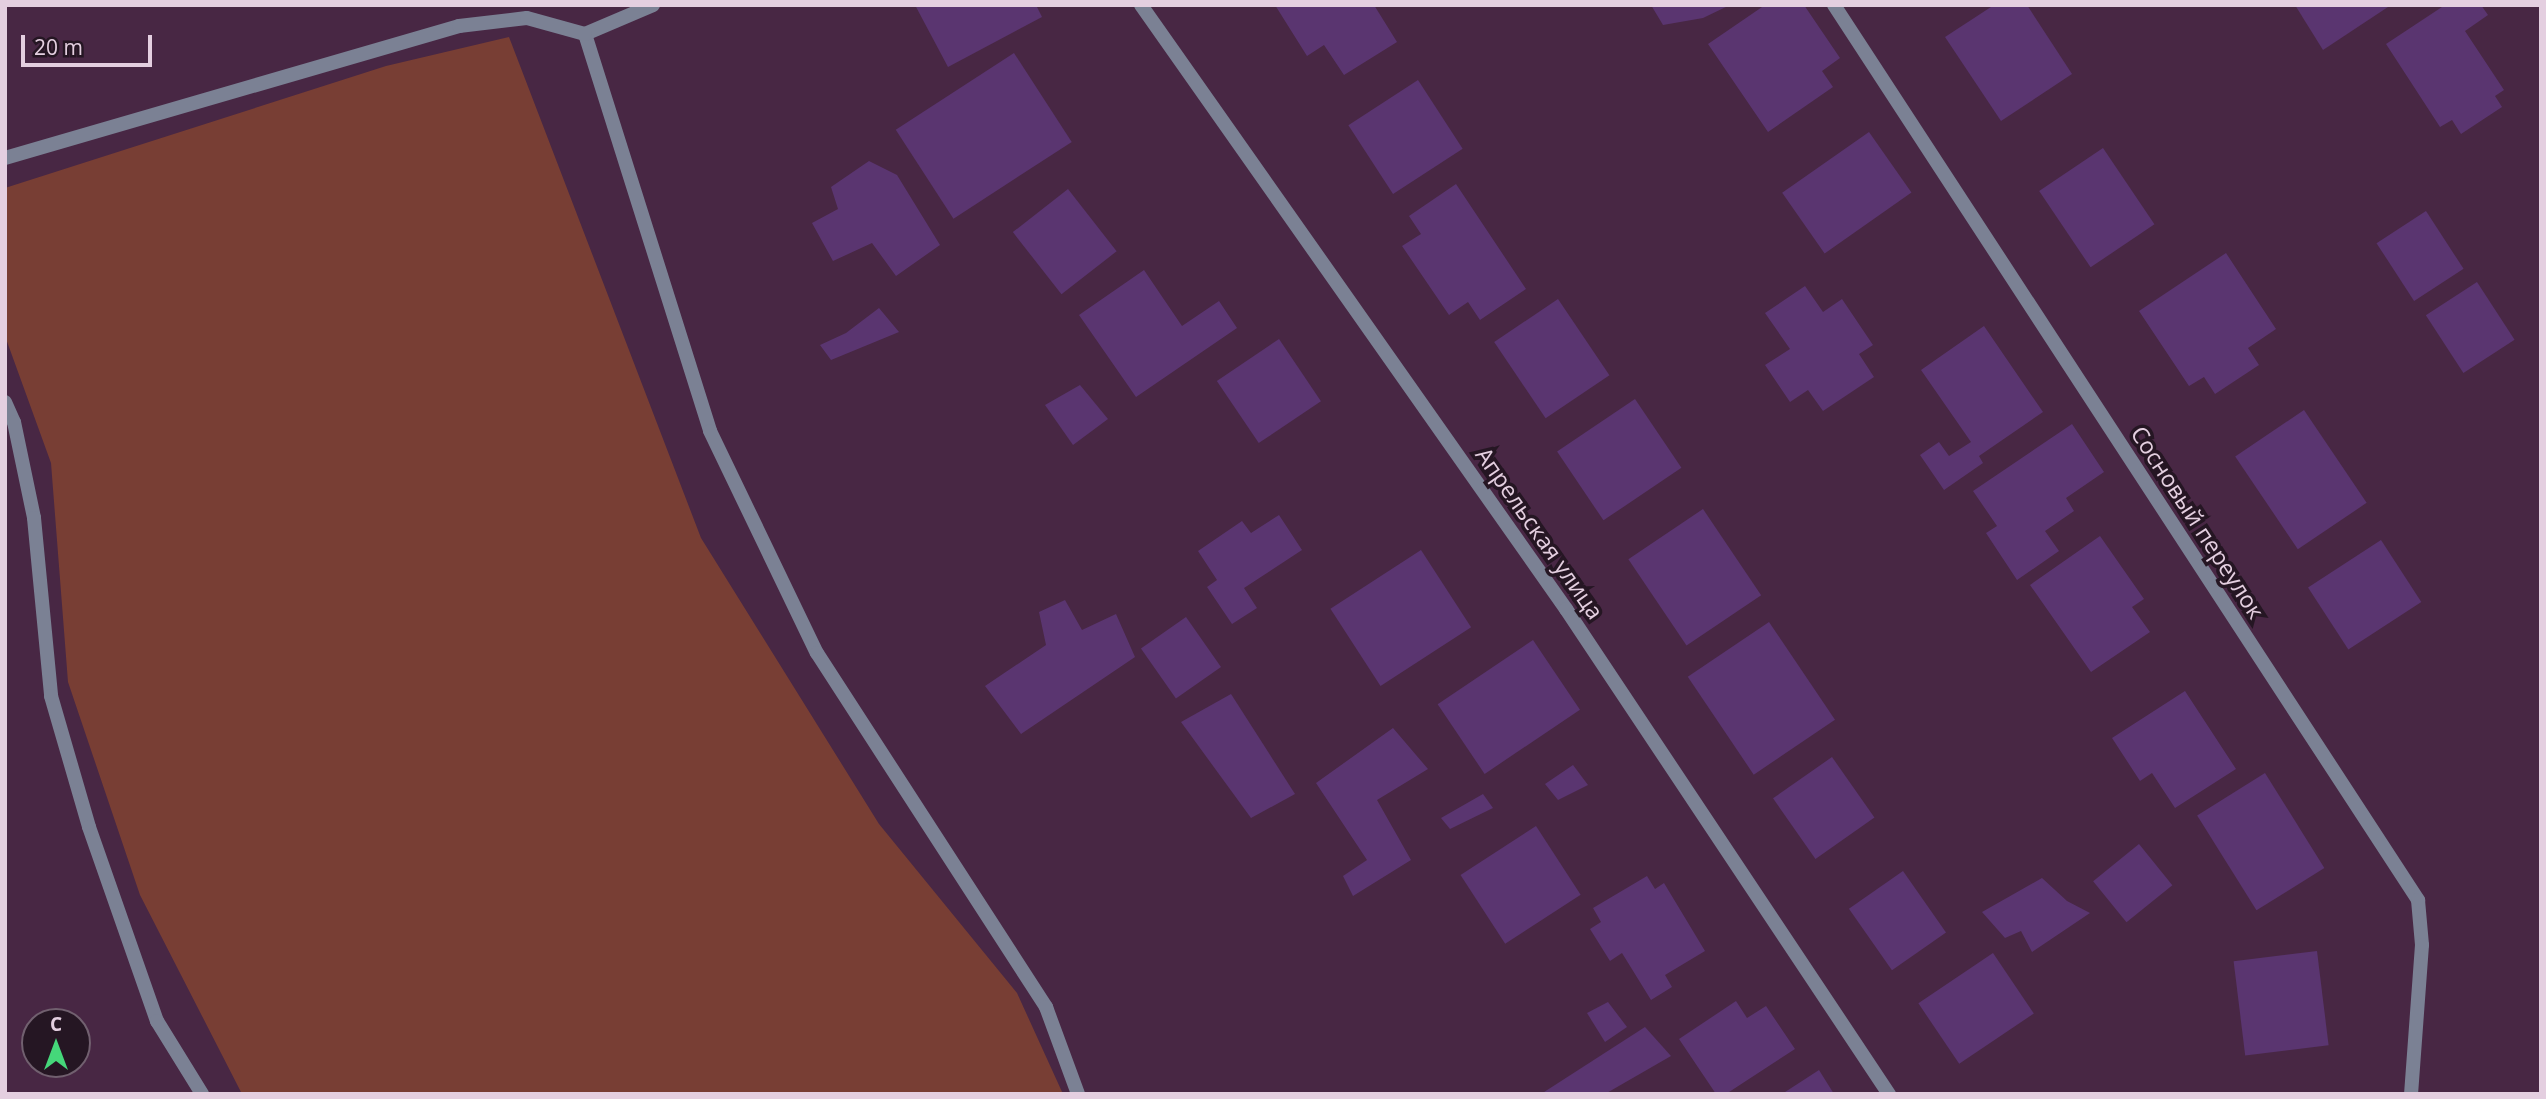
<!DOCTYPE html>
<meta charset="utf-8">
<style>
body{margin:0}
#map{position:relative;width:2546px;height:1099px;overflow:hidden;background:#482744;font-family:"Open Sans",sans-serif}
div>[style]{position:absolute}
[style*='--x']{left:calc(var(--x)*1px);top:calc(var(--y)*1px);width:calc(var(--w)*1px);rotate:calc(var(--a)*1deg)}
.green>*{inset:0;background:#783e34}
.building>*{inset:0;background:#5a3570;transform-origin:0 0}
.minor>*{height:14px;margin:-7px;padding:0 7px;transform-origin:7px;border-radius:7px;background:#7b8194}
span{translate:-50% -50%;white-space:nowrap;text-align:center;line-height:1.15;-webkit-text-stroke:7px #251623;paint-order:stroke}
.street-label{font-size:23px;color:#e4cfe0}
.frame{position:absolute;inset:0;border:7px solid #e4cfe0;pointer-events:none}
.north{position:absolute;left:21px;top:1008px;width:70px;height:70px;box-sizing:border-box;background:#251623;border:2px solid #71606f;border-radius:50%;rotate:0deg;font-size:19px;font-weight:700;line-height:28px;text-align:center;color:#e4cfe0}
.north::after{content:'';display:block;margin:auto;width:24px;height:32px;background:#45d77a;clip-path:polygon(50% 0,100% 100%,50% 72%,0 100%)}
.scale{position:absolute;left:21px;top:35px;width:131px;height:32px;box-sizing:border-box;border:4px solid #e4cfe0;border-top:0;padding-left:9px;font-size:21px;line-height:24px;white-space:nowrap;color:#e4cfe0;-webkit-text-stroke:5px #251623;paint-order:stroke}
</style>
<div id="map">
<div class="green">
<i style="clip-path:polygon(509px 37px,701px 538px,879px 824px,1017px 993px,1063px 1094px,242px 1094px,140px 895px,68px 682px,51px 463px,5px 336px,5px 188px,386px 66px)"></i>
</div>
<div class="building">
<i style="clip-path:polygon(915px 5px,1036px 5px,1042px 17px,948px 67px)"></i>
<i style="clip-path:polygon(1275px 5px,1374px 5px,1397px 42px,1344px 75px,1324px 45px,1307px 56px)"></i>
<i style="clip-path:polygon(1651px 5px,1730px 5px,1703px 18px,1663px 25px)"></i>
<i style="clip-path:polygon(1765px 5px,1804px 5px,1840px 58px,1822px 71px,1833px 87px,1768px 132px,1708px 44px)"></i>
<i style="clip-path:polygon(1994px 5px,2027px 5px,2072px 74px,2001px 121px,1945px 37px)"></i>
<i style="clip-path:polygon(2295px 5px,2391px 5px,2323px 50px)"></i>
<i style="clip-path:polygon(2445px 5px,2481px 5px,2488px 15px,2465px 31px,2504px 90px,2495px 96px,2502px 107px,2461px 134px,2452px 120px,2440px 127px,2386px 44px)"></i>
<i style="left:1014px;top:53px;width:106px;height:141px;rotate:57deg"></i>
<i style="left:1418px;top:80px;width:82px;height:83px;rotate:57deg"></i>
<i style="left:1869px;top:132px;width:74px;height:106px;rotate:55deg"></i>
<i style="left:2103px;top:148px;width:92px;height:77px;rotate:56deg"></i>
<i style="clip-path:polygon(869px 161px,897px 175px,940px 245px,896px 276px,872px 243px,833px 261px,812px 223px,838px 209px,831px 187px)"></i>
<i style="clip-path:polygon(1456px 184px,1526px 289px,1480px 320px,1468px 302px,1449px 315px,1402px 246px,1421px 234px,1409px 216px)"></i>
<i style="left:1068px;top:189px;width:79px;height:70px;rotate:52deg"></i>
<i style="left:2426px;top:211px;width:69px;height:59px;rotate:57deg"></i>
<i style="clip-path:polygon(2226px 253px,2276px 329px,2248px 348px,2259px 365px,2215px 394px,2204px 377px,2189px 386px,2139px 311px)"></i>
<i style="clip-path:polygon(1144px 270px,1182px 326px,1219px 301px,1237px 328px,1136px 397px,1079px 315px)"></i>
<i style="left:2477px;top:282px;width:69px;height:61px;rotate:57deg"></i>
<i style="clip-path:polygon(1805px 286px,1823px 312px,1842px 299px,1873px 345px,1859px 354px,1874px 377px,1823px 411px,1808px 390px,1790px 402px,1765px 365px,1790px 349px,1765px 313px)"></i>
<i style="left:1558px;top:299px;width:92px;height:77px;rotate:56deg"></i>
<i style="clip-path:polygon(879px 308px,899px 332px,831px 360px,820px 345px,846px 333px)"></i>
<i style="clip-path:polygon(1984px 326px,2043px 412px,1979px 456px,1983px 463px,1944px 490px,1920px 455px,1939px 442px,1949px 456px,1971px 442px,1921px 370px)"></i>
<i style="left:1279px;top:339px;width:75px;height:75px;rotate:56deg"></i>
<i style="clip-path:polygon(1080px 385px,1108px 419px,1073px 445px,1045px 405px)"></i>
<i style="left:1635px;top:399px;width:83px;height:94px;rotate:56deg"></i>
<i style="left:2304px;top:410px;width:112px;height:83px;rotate:56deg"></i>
<i style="clip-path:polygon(2072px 424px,2104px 472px,2066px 498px,2074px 511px,2045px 531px,2059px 551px,2017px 580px,1986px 533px,1997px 526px,1973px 491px)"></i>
<i style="left:1703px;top:509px;width:104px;height:90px;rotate:56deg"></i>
<i style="clip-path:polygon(1279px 515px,1302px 550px,1244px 588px,1257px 608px,1232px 624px,1207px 587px,1217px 580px,1198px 551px,1242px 521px,1251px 533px)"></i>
<i style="clip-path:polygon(2100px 536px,2144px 599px,2132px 607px,2150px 632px,2091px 672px,2030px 585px)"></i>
<i style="left:2381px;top:540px;width:74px;height:87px;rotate:57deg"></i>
<i style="left:1421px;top:550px;width:92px;height:108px;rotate:57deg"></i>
<i style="clip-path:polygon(1065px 600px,1082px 630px,1116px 614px,1135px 657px,1021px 734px,985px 686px,1046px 645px,1039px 612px)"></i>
<i style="left:1186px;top:617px;width:61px;height:55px;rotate:55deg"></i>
<i style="left:1769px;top:622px;width:118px;height:98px;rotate:56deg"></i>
<i style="left:1533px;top:640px;width:84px;height:115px;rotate:56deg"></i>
<i style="clip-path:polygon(2185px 691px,2236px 769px,2175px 808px,2152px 773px,2140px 781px,2112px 738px)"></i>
<i style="clip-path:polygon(1231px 694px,1295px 794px,1251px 818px,1181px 722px)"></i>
<i style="clip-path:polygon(1393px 728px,1428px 769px,1377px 800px,1411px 860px,1353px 896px,1343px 876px,1367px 860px,1316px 783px)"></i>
<i style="left:1832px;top:757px;width:74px;height:72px;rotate:55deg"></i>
<i style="clip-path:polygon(1573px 765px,1588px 785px,1558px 800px,1545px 784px)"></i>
<i style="left:2265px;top:773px;width:112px;height:80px;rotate:58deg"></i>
<i style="clip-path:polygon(1483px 794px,1493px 808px,1450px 829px,1441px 818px)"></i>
<i style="left:1536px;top:826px;width:82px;height:90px;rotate:57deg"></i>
<i style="left:2139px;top:844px;width:53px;height:59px;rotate:51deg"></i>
<i style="left:1903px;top:871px;width:75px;height:66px;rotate:55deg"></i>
<i style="clip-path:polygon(1647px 876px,1655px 889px,1664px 883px,1705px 951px,1665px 975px,1672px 987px,1651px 1000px,1622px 953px,1610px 961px,1590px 929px,1601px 922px,1593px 908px)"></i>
<i style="clip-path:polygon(2042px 878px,2067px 901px,2090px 913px,2032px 952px,2021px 931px,2005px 938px,1982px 912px)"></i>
<i style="left:2317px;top:951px;width:95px;height:84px;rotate:83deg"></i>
<i style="left:1993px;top:953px;width:73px;height:90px;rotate:56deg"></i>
<i style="clip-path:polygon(1736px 1001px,1747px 1018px,1766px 1006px,1795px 1049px,1726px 1094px,1716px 1094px,1679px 1039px)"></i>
<i style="clip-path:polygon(1608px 1002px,1627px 1027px,1605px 1042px,1587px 1013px)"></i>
<i style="clip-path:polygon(1645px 1027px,1671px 1056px,1605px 1094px,1541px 1094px)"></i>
<i style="clip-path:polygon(1819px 1070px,1834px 1094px,1782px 1094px)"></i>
</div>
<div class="minor">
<i style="--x:1141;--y:5;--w:739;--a:54.87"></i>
<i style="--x:1566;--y:609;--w:583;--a:56.34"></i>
<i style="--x:1834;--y:5;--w:1069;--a:56.87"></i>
<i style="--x:2418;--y:900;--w:45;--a:84.9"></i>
<i style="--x:2422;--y:945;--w:149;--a:94.2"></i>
<i style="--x:585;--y:34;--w:416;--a:72.5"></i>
<i style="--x:710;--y:431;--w:246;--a:64.3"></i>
<i style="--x:817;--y:653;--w:422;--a:57.1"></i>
<i style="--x:1046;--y:1007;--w:93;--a:69.8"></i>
<i style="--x:585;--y:34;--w:74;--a:-23.1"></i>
<i style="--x:5;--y:158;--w:473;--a:-16.2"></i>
<i style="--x:459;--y:26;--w:68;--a:-6.7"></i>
<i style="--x:527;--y:18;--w:60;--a:15.4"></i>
<i style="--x:5;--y:402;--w:22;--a:66"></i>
<i style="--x:14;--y:422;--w:98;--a:78.2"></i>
<i style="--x:34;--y:518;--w:179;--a:84.5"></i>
<i style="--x:51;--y:696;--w:136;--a:73.8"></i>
<i style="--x:89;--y:827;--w:206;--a:70.7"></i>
<i style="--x:157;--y:1021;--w:86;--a:58.3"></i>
</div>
<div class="street-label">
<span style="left:2198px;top:522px;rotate:57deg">Сосновый переулок</span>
<span style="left:1540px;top:533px;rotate:55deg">Апрельская улица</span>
</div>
<div class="frame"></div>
<div class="north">С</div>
<div class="scale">20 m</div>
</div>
